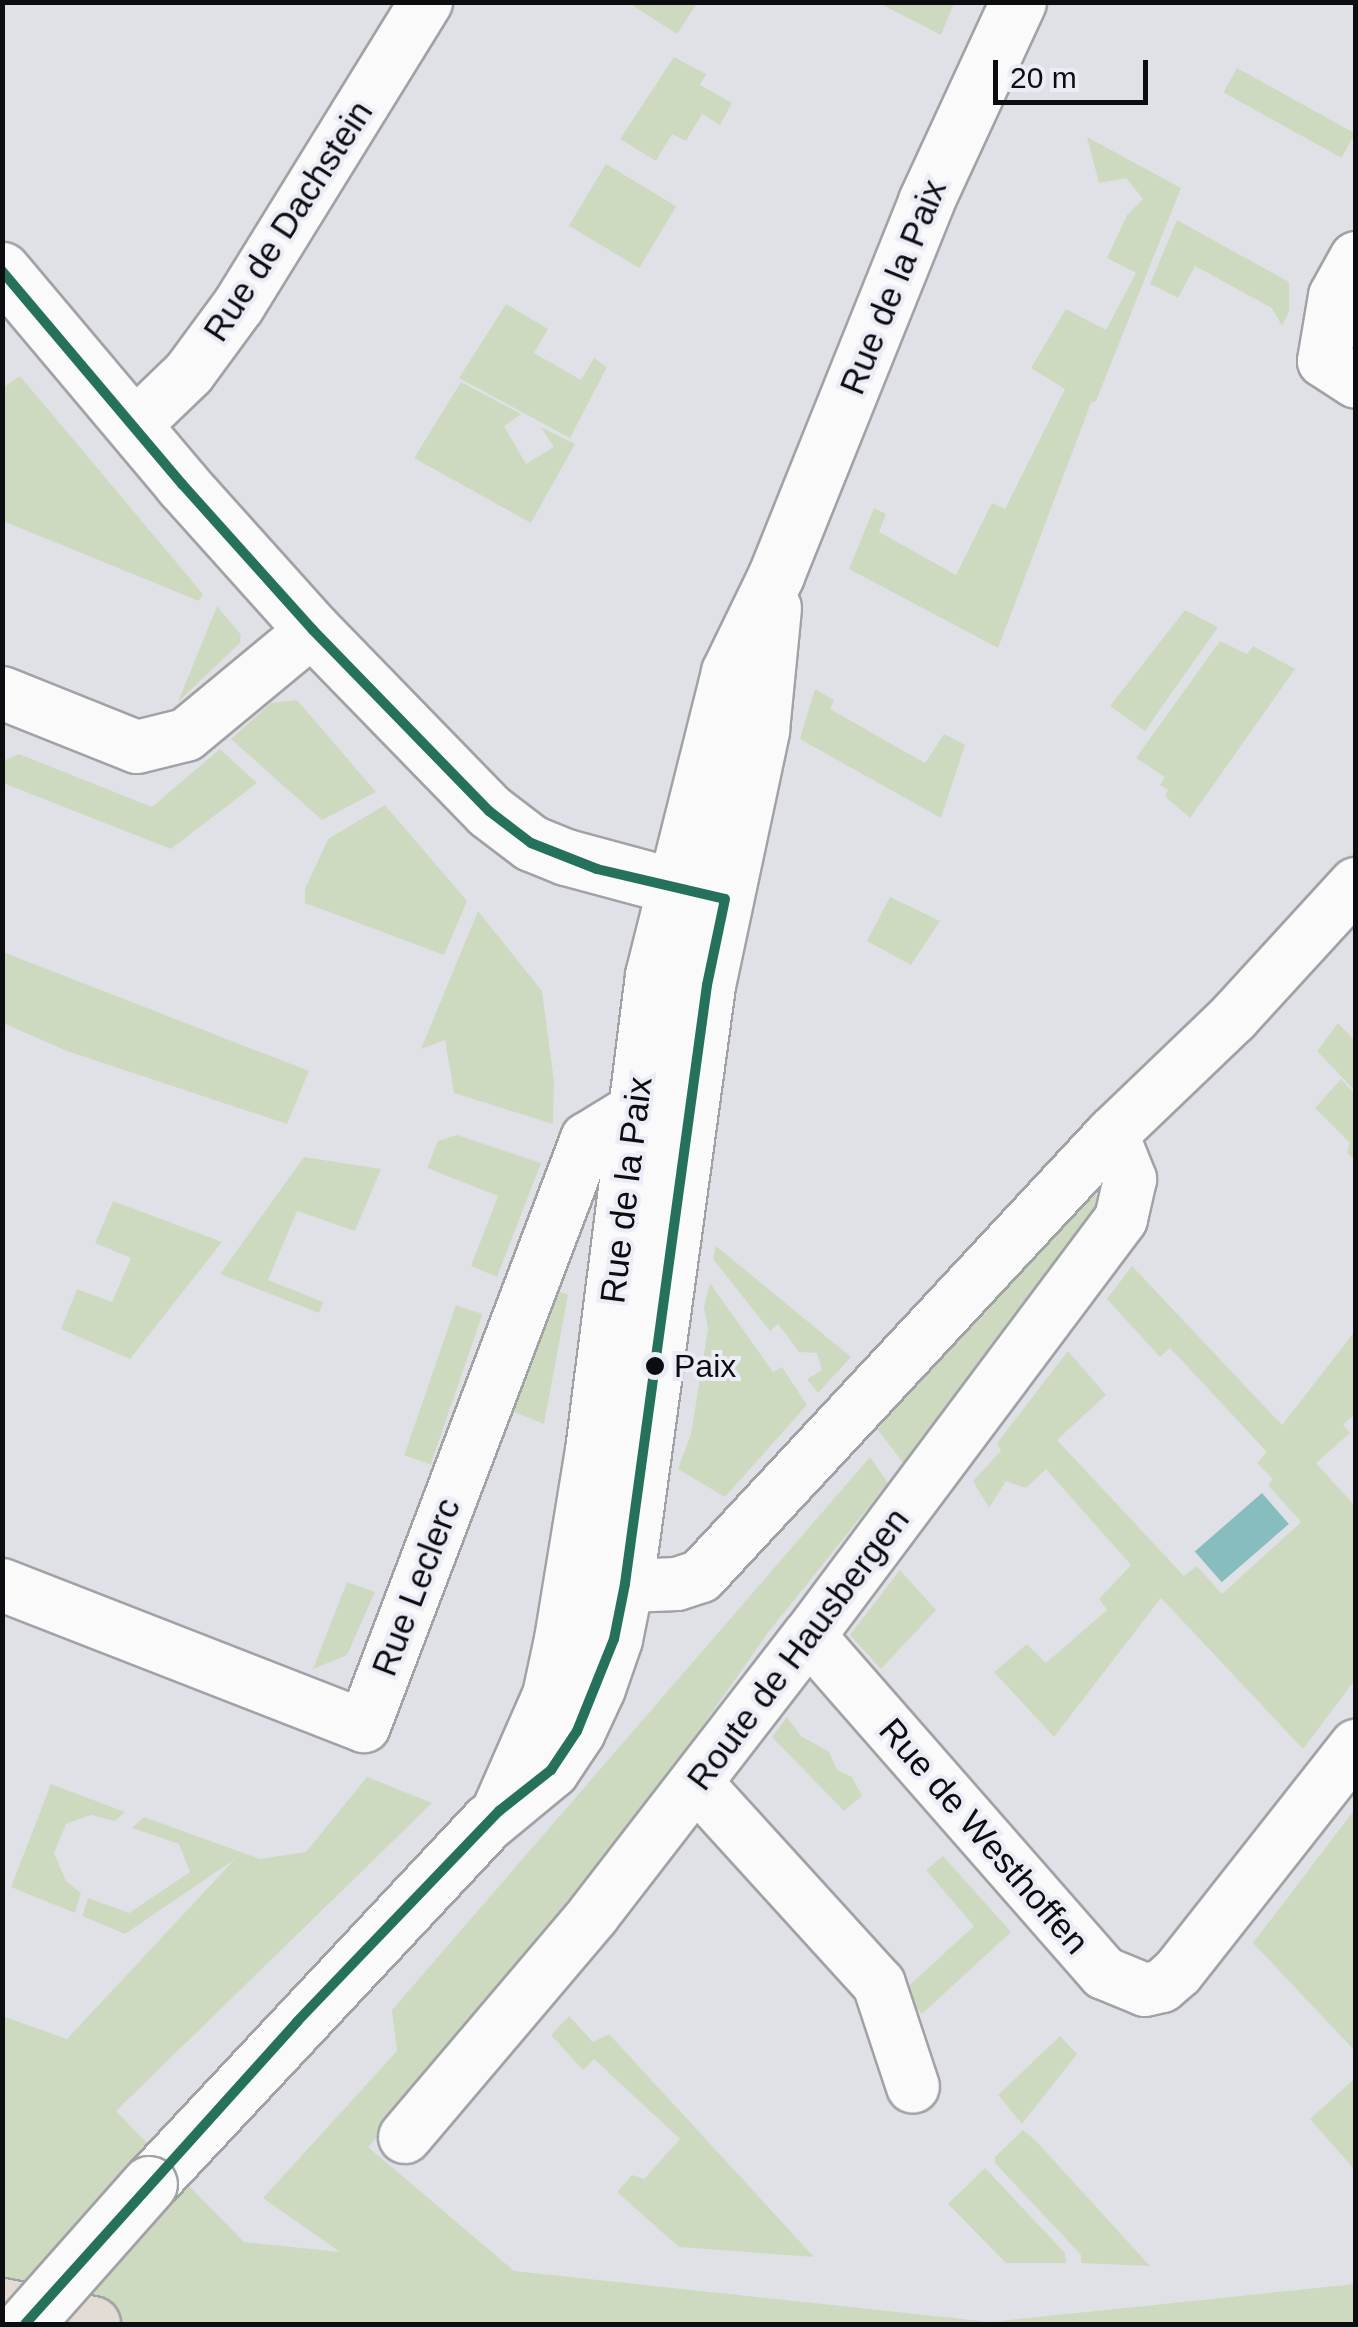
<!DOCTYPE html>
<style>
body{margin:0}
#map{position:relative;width:1358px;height:2327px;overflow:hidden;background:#e0e1e6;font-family:Helvetica,sans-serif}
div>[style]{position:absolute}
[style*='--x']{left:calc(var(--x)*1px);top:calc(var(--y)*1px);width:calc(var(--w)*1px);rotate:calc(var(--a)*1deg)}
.green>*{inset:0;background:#cedac0;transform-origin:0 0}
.water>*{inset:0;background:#87bdbf;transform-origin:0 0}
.roads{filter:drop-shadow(2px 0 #a1a2a6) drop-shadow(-2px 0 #a1a2a6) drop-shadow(0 2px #a1a2a6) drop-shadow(0 -2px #a1a2a6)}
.minor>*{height:52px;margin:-26px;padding:0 26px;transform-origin:26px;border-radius:26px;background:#fafafb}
.tertiary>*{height:55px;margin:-27.5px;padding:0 27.5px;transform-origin:27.5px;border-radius:27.5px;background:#fafafb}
.trunk>*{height:55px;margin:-27.5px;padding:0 27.5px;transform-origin:27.5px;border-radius:27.5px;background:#e2dcd4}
.bridges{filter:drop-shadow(2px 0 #a1a2a6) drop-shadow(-2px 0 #a1a2a6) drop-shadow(0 2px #a1a2a6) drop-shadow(0 -2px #a1a2a6)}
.tertiary-bridge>*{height:55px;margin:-27.5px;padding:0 27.5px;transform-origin:27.5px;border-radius:27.5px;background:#fafafb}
.bus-1>*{height:10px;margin:-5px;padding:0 5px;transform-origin:5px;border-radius:5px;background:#25715c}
.dots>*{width:28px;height:28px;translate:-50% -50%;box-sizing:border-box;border:5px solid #ebecf6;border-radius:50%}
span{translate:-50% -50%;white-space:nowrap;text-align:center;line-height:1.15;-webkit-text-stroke:8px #ebecf6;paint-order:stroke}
.bus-label{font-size:32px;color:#0c0d10}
.left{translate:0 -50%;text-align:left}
.street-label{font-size:35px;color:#0c0d10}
.frame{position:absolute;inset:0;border:5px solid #0c0d10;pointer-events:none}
.scale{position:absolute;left:993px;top:60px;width:155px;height:45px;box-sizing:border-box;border:5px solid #0c0d10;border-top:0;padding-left:12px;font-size:30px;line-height:35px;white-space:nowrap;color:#0c0d10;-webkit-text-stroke:8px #ebecf6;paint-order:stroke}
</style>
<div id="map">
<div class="green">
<i style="clip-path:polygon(629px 3px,697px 3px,677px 34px)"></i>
<i style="clip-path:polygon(879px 3px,954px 3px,941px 35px)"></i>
<i style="clip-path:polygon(674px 57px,706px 74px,700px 85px,732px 103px,720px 125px,702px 114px,686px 141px,672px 134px,656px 161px,620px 139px)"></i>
<i style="left:1237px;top:68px;width:135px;height:28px;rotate:29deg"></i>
<i style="clip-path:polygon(1087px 137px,1181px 188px,1096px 401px,1091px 403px,998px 648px,849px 569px,874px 508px,886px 514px,879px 532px,956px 575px,992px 503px,1005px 509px,1065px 389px,1031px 368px,1066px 309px,1106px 330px,1136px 273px,1107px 258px,1127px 215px,1143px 199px,1126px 178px,1099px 183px)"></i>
<i style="left:606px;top:164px;width:82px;height:72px;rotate:31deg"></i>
<i style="clip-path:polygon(1177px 220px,1289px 282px,1289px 312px,1282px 326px,1272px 308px,1195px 266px,1178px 298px,1150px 284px)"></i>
<i style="clip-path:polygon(506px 304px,548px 329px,534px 353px,581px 380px,594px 358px,607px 367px,570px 438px,459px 378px)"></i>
<i style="clip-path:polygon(20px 376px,203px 594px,199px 601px,3px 521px,3px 388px)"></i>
<i style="clip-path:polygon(461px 382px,521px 414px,504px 426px,526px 464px,554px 447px,541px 427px,575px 444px,531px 523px,414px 458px)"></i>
<i style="clip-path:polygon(217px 606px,241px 635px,240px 643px,178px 702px)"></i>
<i style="clip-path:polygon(1185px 610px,1218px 627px,1145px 731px,1110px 706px)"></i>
<i style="clip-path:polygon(1220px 641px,1247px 654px,1253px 646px,1295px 669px,1190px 818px,1165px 796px,1168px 790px,1160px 785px,1165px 777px,1136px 758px)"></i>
<i style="clip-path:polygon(815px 689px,834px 700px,830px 709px,925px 763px,944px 734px,965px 745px,941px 818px,800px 739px)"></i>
<i style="clip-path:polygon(297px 700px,376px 792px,322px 820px,231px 739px,271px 703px)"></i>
<i style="clip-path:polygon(220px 749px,257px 783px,171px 849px,3px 783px,3px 761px,19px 754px,152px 807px)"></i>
<i style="clip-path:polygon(385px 805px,467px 901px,444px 955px,305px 903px,305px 889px,328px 839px)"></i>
<i style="clip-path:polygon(890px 897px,940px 921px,911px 965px,867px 941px)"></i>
<i style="clip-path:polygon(478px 911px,542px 991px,554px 1081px,553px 1124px,454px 1093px,445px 1040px,421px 1049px)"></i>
<i style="clip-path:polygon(3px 952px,309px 1071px,287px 1124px,67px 1051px,3px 1023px)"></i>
<i style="clip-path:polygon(1338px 1023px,1355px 1041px,1355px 1091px,1317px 1051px)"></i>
<i style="clip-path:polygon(1341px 1079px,1355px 1094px,1355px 1161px,1347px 1152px,1350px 1143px,1315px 1108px)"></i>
<i style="clip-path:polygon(457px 1135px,541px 1163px,497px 1277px,471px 1266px,498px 1196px,427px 1168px,438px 1141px)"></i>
<i style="clip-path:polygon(304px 1157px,381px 1169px,355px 1231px,297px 1211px,268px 1280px,323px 1302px,319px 1313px,220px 1274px)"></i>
<i style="clip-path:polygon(1090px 1193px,1101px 1197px,1099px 1210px,904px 1464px,877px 1429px)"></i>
<i style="clip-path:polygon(113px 1201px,222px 1242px,130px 1359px,61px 1329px,77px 1289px,112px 1302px,131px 1258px,95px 1243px)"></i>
<i style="clip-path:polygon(716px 1246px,851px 1357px,818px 1393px,807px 1379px,822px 1370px,817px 1353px,799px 1352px,778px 1324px,770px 1331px,713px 1259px)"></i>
<i style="clip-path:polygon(1132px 1266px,1282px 1425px,1355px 1331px,1355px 1414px,1343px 1425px,1350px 1433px,1316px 1463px,1355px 1506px,1355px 1680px,1303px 1749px,1161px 1598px,1054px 1737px,994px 1672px,1027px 1644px,1046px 1663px,1107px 1610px,1099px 1599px,1131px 1565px,1046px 1469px,1026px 1488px,1006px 1481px,989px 1508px,973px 1481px,1001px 1451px,997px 1443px,1068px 1351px,1106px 1395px,1057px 1440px,1184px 1576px,1197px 1566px,1222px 1594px,1301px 1522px,1268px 1485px,1273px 1479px,1257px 1463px,1267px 1452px,1170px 1348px,1160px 1357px,1107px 1299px)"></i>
<i style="clip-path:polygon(710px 1283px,773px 1372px,782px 1367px,807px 1405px,725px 1497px,678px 1469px,691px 1434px,708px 1329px,704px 1307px)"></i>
<i style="clip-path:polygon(553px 1289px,568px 1295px,544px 1424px,512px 1411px)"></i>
<i style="left:456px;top:1305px;width:28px;height:159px;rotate:19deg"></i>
<i style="clip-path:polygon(870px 1457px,888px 1483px,770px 1630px,537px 1961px,368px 2147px,514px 2271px,990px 2322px,1355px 2284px,1355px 2324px,3px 2324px,2px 2016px,67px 2039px,235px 1859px,125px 1934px,82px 1916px,88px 1898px,129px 1913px,190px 1872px,179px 1844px,132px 1828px,144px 1817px,260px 1859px,306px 1852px,367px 1777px,432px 1803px,116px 2111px,244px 2242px,340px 2252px,263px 2198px,397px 2051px,392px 2010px)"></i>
<i style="clip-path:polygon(900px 1570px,936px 1610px,881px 1669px,850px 1635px)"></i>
<i style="clip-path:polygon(347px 1582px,375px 1592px,347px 1655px,313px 1669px)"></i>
<i style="clip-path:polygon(787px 1717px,801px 1736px,829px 1752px,837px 1770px,852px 1777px,862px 1796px,844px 1811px,772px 1737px)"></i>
<i style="clip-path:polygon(51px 1784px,125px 1812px,115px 1821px,91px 1815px,66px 1824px,54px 1853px,66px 1881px,81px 1893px,75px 1913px,11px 1887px)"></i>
<i style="clip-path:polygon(1355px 1809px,1355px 2051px,1253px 1943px)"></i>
<i style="clip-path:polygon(943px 1856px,1011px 1932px,922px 2014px,902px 1992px,974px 1926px,926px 1870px)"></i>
<i style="clip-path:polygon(569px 2016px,593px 2042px,609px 2034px,814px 2257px,679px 2247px,617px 2192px,632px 2175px,644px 2179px,680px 2139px,594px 2059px,583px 2070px,551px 2035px)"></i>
<i style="clip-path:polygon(1060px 2036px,1077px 2054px,1022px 2124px,998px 2095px)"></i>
<i style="clip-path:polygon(1355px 2078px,1356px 2079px,1355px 2170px,1310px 2119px)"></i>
<i style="clip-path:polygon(1023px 2130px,1035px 2140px,1150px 2266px,1081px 2263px,1081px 2255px,995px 2163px,995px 2157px)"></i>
<i style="clip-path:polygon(985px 2168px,1065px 2253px,1066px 2263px,1006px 2263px,948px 2204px)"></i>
</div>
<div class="water">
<i style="left:1262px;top:1493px;width:41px;height:89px;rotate:49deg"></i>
</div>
<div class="roads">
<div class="minor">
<i style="--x:1356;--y:258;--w:43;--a:118.9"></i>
<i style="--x:1335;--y:296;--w:66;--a:99.6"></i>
<i style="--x:1324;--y:361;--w:38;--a:33"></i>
<i style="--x:134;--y:426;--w:76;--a:-43.9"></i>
<i style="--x:189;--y:373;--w:84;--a:-53.7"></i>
<i style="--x:239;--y:305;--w:356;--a:-58.3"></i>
<i style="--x:2;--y:693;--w:145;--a:21.8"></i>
<i style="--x:137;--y:747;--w:50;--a:-13.8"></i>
<i style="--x:186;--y:735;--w:165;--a:-39.6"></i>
<i style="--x:2;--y:1585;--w:388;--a:21.3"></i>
<i style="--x:364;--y:1726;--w:628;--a:-69.2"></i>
<i style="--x:587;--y:1139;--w:57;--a:-31.5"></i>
<i style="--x:582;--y:1588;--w:95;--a:-2.4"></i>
<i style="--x:677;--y:1584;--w:25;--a:-18"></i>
<i style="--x:701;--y:1576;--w:604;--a:-47.08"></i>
<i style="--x:1112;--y:1134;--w:168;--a:-43.8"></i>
<i style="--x:1233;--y:1018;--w:182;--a:-47.5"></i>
<i style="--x:809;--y:1636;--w:448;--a:48.8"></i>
<i style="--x:1104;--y:1973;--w:44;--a:22.5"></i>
<i style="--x:1145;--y:1990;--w:17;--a:-13"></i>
<i style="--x:1162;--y:1986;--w:21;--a:-41"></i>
<i style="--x:1178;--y:1972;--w:288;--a:-51.8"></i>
<i style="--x:696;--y:1783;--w:272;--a:47.7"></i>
<i style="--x:879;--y:1984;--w:108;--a:71.7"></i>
<i style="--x:405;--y:2137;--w:291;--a:-49.7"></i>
<i style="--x:593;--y:1915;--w:353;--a:-52.3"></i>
<i style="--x:809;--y:1636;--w:521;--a:-53.2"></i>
<i style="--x:1121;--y:1219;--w:41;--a:-77.3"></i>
<i style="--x:1130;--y:1179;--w:48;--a:-111.8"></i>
</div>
<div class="tertiary">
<i style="--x:2;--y:270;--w:280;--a:49.9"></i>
<i style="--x:182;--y:484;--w:196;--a:48.1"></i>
<i style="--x:313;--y:630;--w:252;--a:45.8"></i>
<i style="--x:489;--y:811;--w:53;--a:37.3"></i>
<i style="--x:531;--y:843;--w:38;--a:22"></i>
<i style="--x:566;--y:857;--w:146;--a:15.1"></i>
<i style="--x:499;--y:1811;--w:127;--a:-66.3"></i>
<i style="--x:550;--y:1695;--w:57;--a:-77.9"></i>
<i style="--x:562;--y:1639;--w:192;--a:-80.7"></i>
<i style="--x:593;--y:1450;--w:479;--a:-82.8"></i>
<i style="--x:653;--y:975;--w:312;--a:-75.9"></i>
<i style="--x:729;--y:672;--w:108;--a:-64.1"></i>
<i style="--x:776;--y:575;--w:403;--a:-68.1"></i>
<i style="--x:926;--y:201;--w:219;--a:-65.2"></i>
<i style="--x:149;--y:2184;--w:496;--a:-46.9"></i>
<i style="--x:488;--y:1822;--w:82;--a:-39.5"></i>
<i style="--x:551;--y:1770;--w:47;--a:-56.3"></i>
<i style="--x:577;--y:1731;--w:47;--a:-65.1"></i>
<i style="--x:597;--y:1688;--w:52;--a:-70.9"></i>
<i style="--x:614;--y:1639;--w:56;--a:-78.7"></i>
<i style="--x:625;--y:1584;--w:605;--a:-82.2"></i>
<i style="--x:707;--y:985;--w:261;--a:-78"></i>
<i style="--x:761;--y:730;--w:123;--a:-84.4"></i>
</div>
<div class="trunk">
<i style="--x:2;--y:2306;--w:92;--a:11.3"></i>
</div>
</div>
<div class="bridges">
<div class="tertiary-bridge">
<i style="--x:25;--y:2324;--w:187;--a:-48.5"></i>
</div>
</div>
<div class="bus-1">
<i style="--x:2;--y:271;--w:279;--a:49.8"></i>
<i style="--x:182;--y:484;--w:196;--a:48.1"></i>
<i style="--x:313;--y:630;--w:252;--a:45.8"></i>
<i style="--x:489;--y:811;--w:53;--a:37.3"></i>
<i style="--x:531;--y:843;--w:71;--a:21.5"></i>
<i style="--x:597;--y:869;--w:131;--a:13.2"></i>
<i style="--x:725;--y:899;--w:88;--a:101.8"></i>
<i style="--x:707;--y:985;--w:605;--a:97.8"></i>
<i style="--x:625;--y:1584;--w:56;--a:101.3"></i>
<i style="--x:614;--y:1639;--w:99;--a:111.9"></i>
<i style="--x:577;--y:1731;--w:47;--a:123.7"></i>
<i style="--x:551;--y:1770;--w:66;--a:141.7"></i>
<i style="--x:499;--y:1811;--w:292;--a:133.8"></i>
<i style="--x:297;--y:2022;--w:406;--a:132"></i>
</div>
<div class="dots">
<i style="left:655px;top:1366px;background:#0c0d10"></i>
</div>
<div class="bus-label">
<span class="left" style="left:674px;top:1366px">Paix</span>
</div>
<div class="street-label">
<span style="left:288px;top:221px;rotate:-57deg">Rue de Dachstein</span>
<span style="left:893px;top:287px;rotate:-68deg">Rue de la Paix</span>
<span style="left:626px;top:1190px;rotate:-83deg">Rue de la Paix</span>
<span style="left:416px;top:1587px;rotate:-69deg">Rue Leclerc</span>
<span style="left:798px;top:1649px;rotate:-53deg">Route de Hausbergen</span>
<span style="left:984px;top:1836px;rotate:49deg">Rue de Westhoffen</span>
</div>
<div class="frame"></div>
<div class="scale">20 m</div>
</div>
